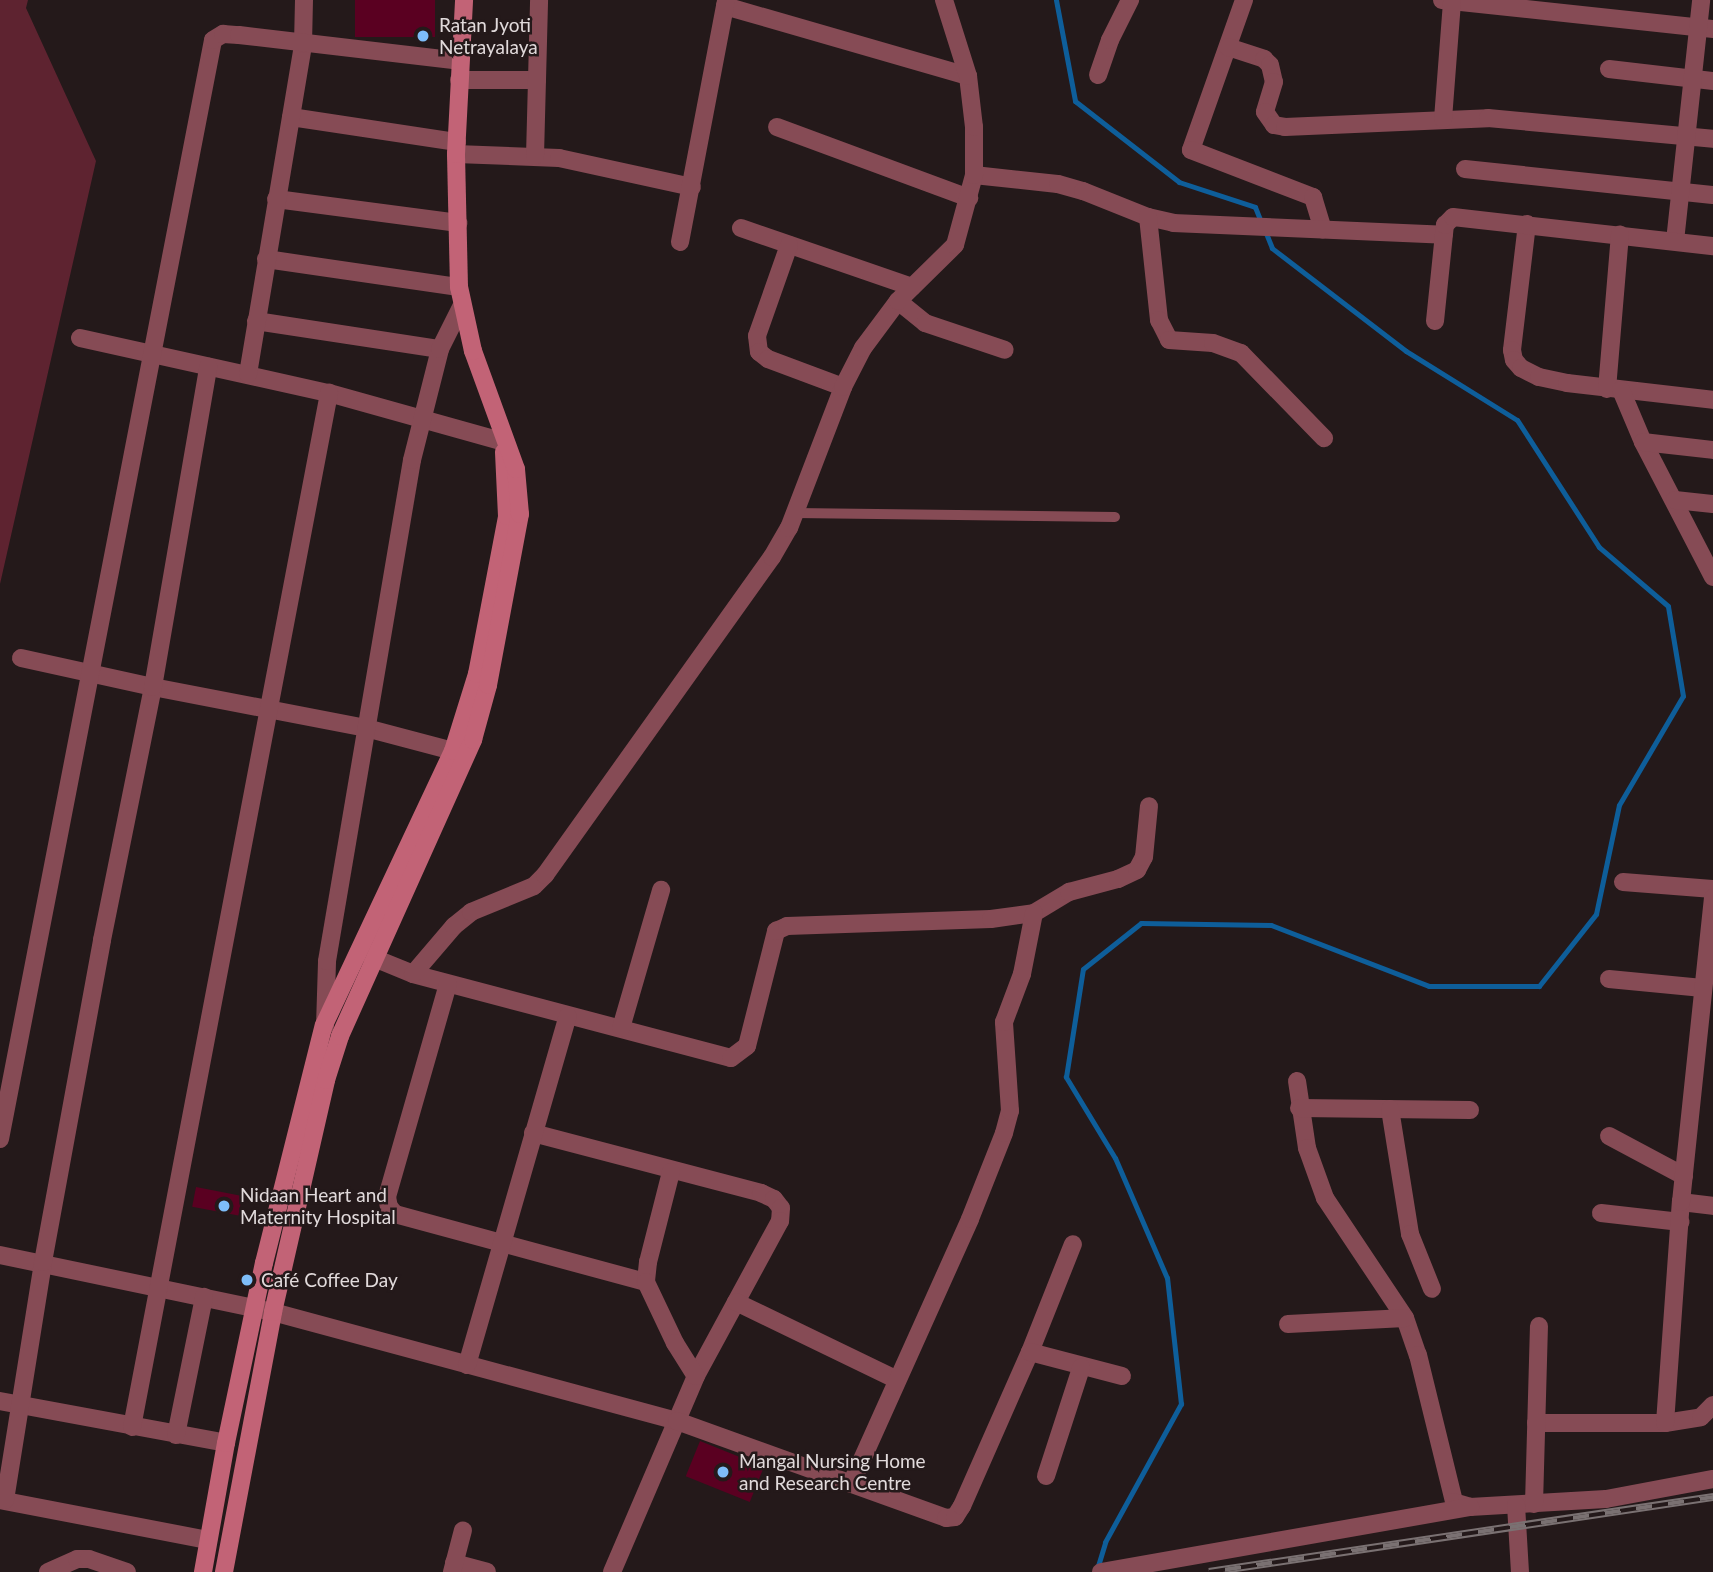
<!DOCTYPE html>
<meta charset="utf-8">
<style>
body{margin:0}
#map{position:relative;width:1713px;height:1572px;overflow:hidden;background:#24191a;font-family:Lato,sans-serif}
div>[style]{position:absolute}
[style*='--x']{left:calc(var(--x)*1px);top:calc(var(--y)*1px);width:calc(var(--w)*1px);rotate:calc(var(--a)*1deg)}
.green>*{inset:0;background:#5e2330}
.stream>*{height:5px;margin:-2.5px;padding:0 2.5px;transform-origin:2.5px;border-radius:2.5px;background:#0e5e9a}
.building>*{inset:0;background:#5a0021;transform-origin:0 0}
.service>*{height:10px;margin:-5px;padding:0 5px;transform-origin:5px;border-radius:5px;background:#864b55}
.minor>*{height:18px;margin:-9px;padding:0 9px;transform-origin:9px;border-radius:9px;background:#864b55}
.secondary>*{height:18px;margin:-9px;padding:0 9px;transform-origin:9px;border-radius:9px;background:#c26376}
.rail>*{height:8px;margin-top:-4px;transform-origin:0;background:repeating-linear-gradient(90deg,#24191a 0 16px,#7a7172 0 32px);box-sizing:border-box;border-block:2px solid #7a7172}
.dots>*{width:19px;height:19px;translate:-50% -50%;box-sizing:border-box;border:4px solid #24191a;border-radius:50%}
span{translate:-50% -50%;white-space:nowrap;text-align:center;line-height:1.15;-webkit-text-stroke:5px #24191a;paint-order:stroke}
.poi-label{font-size:19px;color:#e1dadb}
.left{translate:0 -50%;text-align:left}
</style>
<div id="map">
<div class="green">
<i style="clip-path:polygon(0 0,28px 0,26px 8px,96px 161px,0 584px)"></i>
</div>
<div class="stream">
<i style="--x:1056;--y:0;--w:103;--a:79.3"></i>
<i style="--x:1075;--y:101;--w:132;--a:37.9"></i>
<i style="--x:1179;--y:182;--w:80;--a:18.2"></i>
<i style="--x:1255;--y:207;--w:16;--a:68"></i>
<i style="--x:1097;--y:1569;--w:28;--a:-73"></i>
<i style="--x:1105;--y:1542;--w:158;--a:-61.2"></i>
<i style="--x:1181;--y:1404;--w:127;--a:-96.3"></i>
<i style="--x:1167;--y:1278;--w:131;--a:-113.4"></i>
<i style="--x:1115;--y:1158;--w:95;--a:-121.2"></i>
<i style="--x:1066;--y:1077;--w:109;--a:-81.1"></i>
<i style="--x:1083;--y:969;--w:74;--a:-38.4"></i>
<i style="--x:1141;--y:923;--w:130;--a:0.9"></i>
<i style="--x:1271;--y:925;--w:169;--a:21.1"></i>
<i style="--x:1429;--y:986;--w:110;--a:0"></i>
<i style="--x:1539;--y:986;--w:92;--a:-51.6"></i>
<i style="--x:1596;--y:914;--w:111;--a:-78.1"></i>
<i style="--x:1619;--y:805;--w:126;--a:-59.6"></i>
<i style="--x:1683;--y:696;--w:91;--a:-99.5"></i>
<i style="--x:1668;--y:606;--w:91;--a:-139.5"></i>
<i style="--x:1599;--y:547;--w:151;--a:-122.8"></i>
<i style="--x:1517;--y:420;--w:131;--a:-148.1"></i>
<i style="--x:1406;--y:351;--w:169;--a:-142.5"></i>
<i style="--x:1272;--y:248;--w:18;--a:-112"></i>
</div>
<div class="building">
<i style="left:355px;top:0;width:80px;height:37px"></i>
<i style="left:196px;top:1187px;width:47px;height:20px;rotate:11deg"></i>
<i style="left:700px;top:1441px;width:69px;height:38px;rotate:22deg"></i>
</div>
<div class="service">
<i style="--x:795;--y:513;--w:320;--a:0.7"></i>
</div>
<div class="minor">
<i style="--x:1244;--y:0;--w:159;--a:109.5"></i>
<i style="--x:1191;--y:150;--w:131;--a:21.1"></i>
<i style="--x:1313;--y:197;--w:34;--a:73"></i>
<i style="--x:1442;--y:0;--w:273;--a:6.1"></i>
<i style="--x:725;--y:6;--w:253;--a:16.1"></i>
<i style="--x:1228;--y:47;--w:38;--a:18"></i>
<i style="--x:1264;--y:59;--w:8;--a:45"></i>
<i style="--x:1270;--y:65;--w:17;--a:77"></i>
<i style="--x:1274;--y:82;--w:31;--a:107"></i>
<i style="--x:1265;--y:112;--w:16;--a:55"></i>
<i style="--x:1274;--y:125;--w:11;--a:10"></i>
<i style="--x:1285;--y:127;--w:203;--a:-2.5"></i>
<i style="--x:1488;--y:118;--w:226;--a:5.3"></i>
<i style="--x:1609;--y:69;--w:105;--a:6.6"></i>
<i style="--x:1098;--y:75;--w:37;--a:-71"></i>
<i style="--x:1110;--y:40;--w:45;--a:-63.4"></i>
<i style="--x:459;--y:80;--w:78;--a:0"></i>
<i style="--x:291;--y:117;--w:168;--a:8.6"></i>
<i style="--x:1443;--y:119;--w:116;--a:-85.6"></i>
<i style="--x:777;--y:127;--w:205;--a:20.3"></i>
<i style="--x:456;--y:154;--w:103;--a:2.2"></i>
<i style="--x:559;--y:158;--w:136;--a:12.3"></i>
<i style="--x:535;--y:156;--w:156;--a:-88.5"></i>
<i style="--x:1465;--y:169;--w:249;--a:6"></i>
<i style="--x:974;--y:175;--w:84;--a:6.1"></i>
<i style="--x:1058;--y:184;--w:26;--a:16"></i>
<i style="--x:1083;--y:191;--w:70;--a:21.8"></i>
<i style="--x:1148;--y:217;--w:26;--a:13"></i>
<i style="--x:1173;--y:223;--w:271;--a:2.5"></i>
<i style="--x:276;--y:199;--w:184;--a:7.5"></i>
<i style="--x:1148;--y:217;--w:104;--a:83.9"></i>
<i style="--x:1159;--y:320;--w:22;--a:63"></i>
<i style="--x:1169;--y:340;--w:44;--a:3.9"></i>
<i style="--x:1213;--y:343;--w:30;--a:20"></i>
<i style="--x:1241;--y:353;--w:119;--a:45.7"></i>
<i style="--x:1527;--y:224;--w:127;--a:96.8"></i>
<i style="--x:1512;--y:350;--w:10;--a:79"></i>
<i style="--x:1514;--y:360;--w:11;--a:49"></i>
<i style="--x:1521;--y:368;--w:20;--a:27"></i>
<i style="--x:1539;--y:377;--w:29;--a:12"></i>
<i style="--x:1567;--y:383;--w:147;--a:6.6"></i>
<i style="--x:741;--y:228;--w:181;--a:19"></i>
<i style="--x:1675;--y:241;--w:242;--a:-83.8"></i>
<i style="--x:680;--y:242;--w:246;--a:-79.2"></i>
<i style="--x:789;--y:245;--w:96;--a:109.4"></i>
<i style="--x:757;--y:336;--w:16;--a:83"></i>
<i style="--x:759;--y:352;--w:11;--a:38"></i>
<i style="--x:768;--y:359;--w:80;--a:20.5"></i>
<i style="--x:266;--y:259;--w:195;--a:8.3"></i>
<i style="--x:898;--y:301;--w:35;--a:39"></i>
<i style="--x:925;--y:323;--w:84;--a:18.6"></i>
<i style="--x:256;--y:321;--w:186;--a:8.7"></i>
<i style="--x:1435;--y:321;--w:97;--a:-84.1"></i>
<i style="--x:1445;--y:225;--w:11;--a:-45"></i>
<i style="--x:1453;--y:217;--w:262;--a:6.4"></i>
<i style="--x:80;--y:338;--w:255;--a:12.5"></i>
<i style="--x:329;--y:393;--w:183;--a:15.6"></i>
<i style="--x:248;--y:374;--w:335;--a:-80.5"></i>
<i style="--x:303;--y:44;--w:44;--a:-88.7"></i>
<i style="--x:1607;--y:389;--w:155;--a:-85.2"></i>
<i style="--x:1621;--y:390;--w:56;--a:67.1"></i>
<i style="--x:1643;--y:442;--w:152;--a:62.6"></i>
<i style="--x:1643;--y:442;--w:70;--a:6.5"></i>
<i style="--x:1675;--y:500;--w:38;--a:6"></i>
<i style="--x:21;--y:658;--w:135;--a:12.4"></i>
<i style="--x:153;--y:687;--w:217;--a:10.9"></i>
<i style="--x:366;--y:728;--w:90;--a:14.8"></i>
<i style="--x:453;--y:751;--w:13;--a:29"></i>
<i style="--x:1623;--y:882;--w:90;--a:4.4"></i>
<i style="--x:364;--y:950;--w:13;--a:39"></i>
<i style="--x:374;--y:958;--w:42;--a:22.3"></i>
<i style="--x:413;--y:974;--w:329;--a:14.8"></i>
<i style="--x:731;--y:1058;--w:20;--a:-37"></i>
<i style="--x:747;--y:1046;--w:119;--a:-75.8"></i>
<i style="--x:776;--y:931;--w:12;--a:-24"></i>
<i style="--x:787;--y:926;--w:204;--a:-2"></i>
<i style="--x:991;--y:919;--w:43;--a:-7.9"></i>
<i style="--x:1034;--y:913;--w:41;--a:-31"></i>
<i style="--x:1069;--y:892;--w:51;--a:-14.9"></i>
<i style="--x:1118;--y:879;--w:21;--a:-25"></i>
<i style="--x:1137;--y:870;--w:15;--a:-62"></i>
<i style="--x:1144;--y:857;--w:51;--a:-84.4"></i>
<i style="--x:413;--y:974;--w:63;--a:-49.5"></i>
<i style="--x:454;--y:926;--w:22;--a:-39"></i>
<i style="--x:471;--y:912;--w:68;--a:-22.4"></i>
<i style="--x:534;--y:886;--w:16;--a:-45"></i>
<i style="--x:545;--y:875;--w:391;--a:-54.5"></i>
<i style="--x:772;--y:557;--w:34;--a:-60"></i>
<i style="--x:789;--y:528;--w:151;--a:-69"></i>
<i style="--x:843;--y:387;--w:44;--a:-62.9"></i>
<i style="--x:863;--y:348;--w:59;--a:-53.3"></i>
<i style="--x:898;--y:301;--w:80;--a:-44.5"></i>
<i style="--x:955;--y:245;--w:73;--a:-74.8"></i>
<i style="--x:974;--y:175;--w:48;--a:-90"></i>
<i style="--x:974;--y:127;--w:51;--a:-96.7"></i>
<i style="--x:968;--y:76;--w:80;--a:-107.5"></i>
<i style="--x:1609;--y:979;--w:94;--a:5.5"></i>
<i style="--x:448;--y:984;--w:222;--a:106"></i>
<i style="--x:387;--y:1197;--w:10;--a:79"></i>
<i style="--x:389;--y:1207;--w:9;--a:49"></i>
<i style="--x:395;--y:1214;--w:260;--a:15.2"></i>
<i style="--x:325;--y:1026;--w:65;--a:-88.2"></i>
<i style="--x:327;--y:961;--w:508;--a:-80.37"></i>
<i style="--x:412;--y:460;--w:114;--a:-75.8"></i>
<i style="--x:440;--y:349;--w:47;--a:-63.4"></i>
<i style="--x:621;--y:1028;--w:144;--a:-73.8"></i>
<i style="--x:1297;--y:1081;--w:68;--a:81.5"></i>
<i style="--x:1307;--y:1148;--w:53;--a:70.2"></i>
<i style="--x:1325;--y:1198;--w:144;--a:56.3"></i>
<i style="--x:1405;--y:1318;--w:39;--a:71"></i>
<i style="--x:1418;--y:1355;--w:151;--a:76.2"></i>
<i style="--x:1454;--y:1502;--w:17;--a:17"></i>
<i style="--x:1470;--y:1507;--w:136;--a:-3.4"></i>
<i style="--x:1606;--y:1499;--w:109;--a:-10.6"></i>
<i style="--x:1299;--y:1108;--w:171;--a:0.7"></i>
<i style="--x:1390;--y:1109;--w:127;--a:80.9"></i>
<i style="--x:1410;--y:1234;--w:59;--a:68.2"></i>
<i style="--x:533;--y:1133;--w:236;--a:14.7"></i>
<i style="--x:761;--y:1193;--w:14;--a:25"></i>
<i style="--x:774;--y:1199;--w:11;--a:52"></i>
<i style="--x:781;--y:1208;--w:13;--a:94"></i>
<i style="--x:780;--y:1221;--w:176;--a:118.5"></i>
<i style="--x:696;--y:1376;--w:213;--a:113.2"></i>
<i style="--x:1609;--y:1136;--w:85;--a:28.1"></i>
<i style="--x:0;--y:1139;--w:1119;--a:-79.03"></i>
<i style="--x:213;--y:40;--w:12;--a:-31"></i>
<i style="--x:223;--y:34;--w:16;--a:4"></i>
<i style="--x:239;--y:35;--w:222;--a:6.7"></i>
<i style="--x:671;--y:1172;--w:93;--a:104.3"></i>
<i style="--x:648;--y:1262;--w:20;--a:96"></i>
<i style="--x:646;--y:1282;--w:68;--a:64.6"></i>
<i style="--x:675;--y:1343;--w:39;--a:58"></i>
<i style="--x:1681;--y:1202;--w:32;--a:7"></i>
<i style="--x:1601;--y:1213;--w:80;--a:6.5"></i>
<i style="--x:0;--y:1255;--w:279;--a:11.8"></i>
<i style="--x:273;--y:1312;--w:418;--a:15.1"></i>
<i style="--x:677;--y:1421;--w:286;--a:19.8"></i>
<i style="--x:946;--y:1518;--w:9;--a:-6"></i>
<i style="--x:955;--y:1517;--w:13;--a:-58"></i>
<i style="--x:962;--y:1506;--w:168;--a:-66.2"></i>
<i style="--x:1030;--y:1352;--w:116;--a:-68.3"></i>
<i style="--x:736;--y:1302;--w:179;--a:25.8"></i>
<i style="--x:1288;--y:1324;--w:117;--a:-2.9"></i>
<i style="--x:1030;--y:1352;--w:95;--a:14.6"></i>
<i style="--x:467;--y:1365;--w:363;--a:-73.9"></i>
<i style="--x:0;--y:1401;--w:230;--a:10.5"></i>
<i style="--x:1536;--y:1423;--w:129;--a:0"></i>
<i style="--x:1665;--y:1423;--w:36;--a:-9"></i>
<i style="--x:1701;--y:1417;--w:17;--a:-45"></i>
<i style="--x:1665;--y:1423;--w:222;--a:-85.9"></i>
<i style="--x:1681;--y:1202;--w:306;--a:-84"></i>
<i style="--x:132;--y:1427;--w:1053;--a:-79.21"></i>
<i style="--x:176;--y:1435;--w:141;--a:-78.5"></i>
<i style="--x:1046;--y:1476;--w:114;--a:-72"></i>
<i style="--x:851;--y:1484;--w:290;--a:-65.8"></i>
<i style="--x:970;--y:1219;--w:92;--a:-68.4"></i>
<i style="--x:1004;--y:1133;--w:23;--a:-75"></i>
<i style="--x:1010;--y:1111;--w:89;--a:-93.9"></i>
<i style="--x:1004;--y:1022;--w:51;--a:-69.4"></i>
<i style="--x:1022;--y:974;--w:62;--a:-78.9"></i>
<i style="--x:0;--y:1500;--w:212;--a:10.9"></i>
<i style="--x:5;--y:1500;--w:241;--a:-80.9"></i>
<i style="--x:43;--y:1262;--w:327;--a:-79.6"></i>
<i style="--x:102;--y:940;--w:258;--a:-78.6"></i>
<i style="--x:153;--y:687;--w:325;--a:-80.2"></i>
<i style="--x:1534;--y:1504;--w:178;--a:-88.4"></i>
<i style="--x:1516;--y:1505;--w:67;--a:86.6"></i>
<i style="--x:454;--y:1563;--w:34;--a:15"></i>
<i style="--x:48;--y:1572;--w:32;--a:-24"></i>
<i style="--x:77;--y:1559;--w:12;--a:0"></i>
<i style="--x:89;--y:1559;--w:40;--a:18.9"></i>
<i style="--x:452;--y:1572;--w:43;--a:-75.3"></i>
<i style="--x:1101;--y:1572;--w:375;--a:-10"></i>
</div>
<div class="secondary">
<i style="--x:203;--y:1572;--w:131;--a:-79.9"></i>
<i style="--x:226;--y:1443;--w:184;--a:-78.1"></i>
<i style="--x:264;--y:1263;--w:245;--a:-75.9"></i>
<i style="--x:324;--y:1025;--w:303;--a:-64.8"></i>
<i style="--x:453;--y:751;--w:81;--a:-72.7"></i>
<i style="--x:477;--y:674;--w:161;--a:-79.2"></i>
<i style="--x:507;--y:516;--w:64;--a:-92.7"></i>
<i style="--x:224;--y:1572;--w:265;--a:-79.3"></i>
<i style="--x:273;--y:1312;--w:238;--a:-77.1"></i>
<i style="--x:326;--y:1080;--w:46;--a:-72.3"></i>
<i style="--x:340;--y:1036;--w:325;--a:-65.8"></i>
<i style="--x:473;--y:740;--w:57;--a:-74.7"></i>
<i style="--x:488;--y:685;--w:174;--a:-79.4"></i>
<i style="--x:520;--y:514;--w:45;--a:-95.1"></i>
<i style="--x:516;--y:469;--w:126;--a:-110"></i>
<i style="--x:473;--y:351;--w:66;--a:-102.3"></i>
<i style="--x:459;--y:287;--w:133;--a:-91.3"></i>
<i style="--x:456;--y:154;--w:154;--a:-87"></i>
</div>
<div class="rail">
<i style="--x:1209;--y:1572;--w:510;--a:-8.46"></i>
</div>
<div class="dots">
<i style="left:423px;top:36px;background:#7ebdf9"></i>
<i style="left:224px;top:1206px;background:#7ebdf9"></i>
<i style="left:247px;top:1280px;background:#7ebdf9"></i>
<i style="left:723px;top:1472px;background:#7ebdf9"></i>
</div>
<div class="poi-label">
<span class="left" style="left:439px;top:36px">Ratan Jyoti<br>Netrayalaya</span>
<span class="left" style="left:240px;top:1206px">Nidaan Heart and<br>Maternity Hospital</span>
<span class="left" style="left:261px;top:1280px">Café Coffee Day</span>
<span class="left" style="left:739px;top:1472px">Mangal Nursing Home<br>and Research Centre</span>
</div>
</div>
